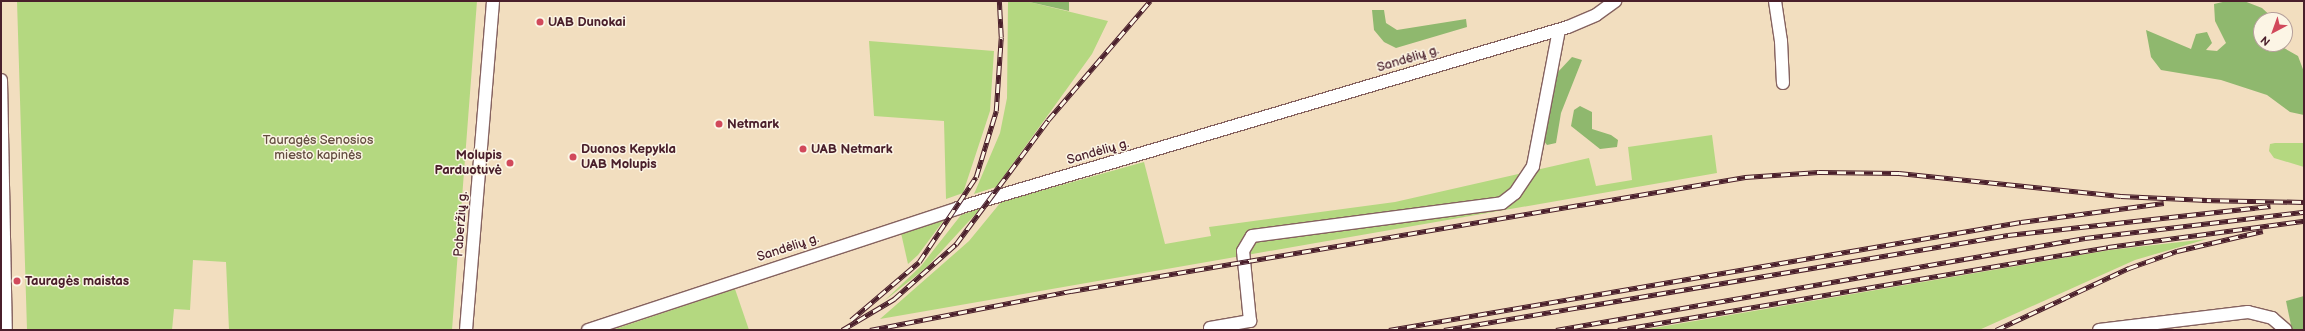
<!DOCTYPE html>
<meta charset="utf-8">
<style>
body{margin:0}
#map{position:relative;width:2305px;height:331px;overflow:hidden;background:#f2debf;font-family:"Balsamiq Sans",sans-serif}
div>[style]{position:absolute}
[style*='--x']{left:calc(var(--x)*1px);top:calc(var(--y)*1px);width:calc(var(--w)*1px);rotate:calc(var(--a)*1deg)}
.green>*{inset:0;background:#b4d880}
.forest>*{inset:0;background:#8fb86e}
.roads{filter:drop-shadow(1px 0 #85625f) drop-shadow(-1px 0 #85625f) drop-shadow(0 1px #85625f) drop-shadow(0 -1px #85625f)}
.minor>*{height:12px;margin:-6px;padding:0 6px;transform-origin:6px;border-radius:6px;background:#fff}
.rail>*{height:4.5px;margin-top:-2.25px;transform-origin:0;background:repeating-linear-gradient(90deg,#fcf5e5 0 9px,#4a1f2b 0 18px);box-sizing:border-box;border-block:1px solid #4a1f2b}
.dots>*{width:11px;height:11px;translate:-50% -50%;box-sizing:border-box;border:2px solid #fcf5e5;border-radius:50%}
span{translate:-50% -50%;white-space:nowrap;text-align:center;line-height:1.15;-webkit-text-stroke:3px #fcf5e5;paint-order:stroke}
.poi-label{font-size:13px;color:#4a1f2b;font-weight:700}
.left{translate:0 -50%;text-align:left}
.right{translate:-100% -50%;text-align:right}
.street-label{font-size:13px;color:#4a1f2b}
.park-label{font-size:13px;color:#644d40}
.frame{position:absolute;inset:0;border:2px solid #4a1f2b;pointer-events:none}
.north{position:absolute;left:2253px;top:12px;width:40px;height:40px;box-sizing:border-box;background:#fcf5e5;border:1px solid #b59f9b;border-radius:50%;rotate:221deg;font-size:11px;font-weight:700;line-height:16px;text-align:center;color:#4a1f2b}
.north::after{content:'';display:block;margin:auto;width:14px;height:18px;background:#d1495b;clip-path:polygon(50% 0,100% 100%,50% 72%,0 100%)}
</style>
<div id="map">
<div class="green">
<i style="clip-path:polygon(17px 1px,477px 1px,452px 330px,229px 330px,226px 262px,193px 260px,190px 310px,174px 309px,172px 330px,27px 330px)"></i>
<i style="clip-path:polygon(1008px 1px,1025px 1px,1108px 21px,1092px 54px,996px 187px,974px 194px,1000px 133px,1007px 98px)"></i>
<i style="clip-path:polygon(869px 41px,994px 51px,990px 111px,963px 193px,946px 199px,944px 121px,874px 116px)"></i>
<i style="clip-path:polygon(1712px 135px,1717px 173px,880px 319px,969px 241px,1001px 202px,1144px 162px,1165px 244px,1211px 236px,1209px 227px,1395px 202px,1589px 158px,1596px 186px,1632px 180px,1628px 147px)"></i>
<i style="clip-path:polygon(2275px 143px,2304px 143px,2304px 167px,2274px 158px,2269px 151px,2270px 144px)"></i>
<i style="clip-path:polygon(981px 208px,926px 268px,884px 301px,921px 266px,961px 215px)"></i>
<i style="clip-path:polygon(944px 220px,918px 255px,908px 264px,901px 233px)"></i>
<i style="clip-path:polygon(2207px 239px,2135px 260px,1979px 330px,1642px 330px,2110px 250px)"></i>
<i style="clip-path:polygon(735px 289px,749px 330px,612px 330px)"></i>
</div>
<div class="forest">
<i style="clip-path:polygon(1025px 1px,1069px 1px,1069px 11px)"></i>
<i style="clip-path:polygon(2227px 1px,2244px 1px,2262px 8px,2275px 20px,2261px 20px,2261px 44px,2277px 44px,2298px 56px,2304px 72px,2304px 115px,2290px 112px,2267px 95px,2221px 80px,2161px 70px,2151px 57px,2146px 30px,2191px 49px,2196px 34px,2207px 32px,2212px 43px,2206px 50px,2217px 51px,2226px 43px,2215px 21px,2214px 4px)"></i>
<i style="clip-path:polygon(1372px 10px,1384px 10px,1386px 23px,1397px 30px,1466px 19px,1467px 27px,1396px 48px,1384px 42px,1374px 30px)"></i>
<i style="clip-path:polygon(1572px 57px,1582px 60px,1561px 113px,1556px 143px,1547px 145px,1544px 141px,1557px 73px)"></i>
<i style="clip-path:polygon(1580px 106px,1592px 112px,1592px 129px,1611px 135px,1618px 140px,1617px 147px,1600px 149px,1571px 126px,1574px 110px)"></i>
<i style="clip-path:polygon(2304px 296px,2304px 330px,2292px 330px,2286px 301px)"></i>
</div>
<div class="roads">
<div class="minor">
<i style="--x:1775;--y:1;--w:40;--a:81.5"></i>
<i style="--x:1781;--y:41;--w:42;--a:87.3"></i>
<i style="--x:1;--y:80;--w:250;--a:88.9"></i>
<i style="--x:1210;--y:328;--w:41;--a:-9.9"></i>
<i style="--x:1250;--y:321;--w:70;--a:-95.7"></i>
<i style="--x:1243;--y:251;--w:17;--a:-59"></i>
<i style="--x:1252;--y:236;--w:252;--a:-7.5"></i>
<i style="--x:1502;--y:203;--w:16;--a:-38"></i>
<i style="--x:1515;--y:193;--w:32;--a:-56"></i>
<i style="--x:1533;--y:166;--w:138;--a:-79.2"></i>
<i style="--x:466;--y:330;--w:330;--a:-85.3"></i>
<i style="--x:588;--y:330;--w:390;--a:-18.2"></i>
<i style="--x:958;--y:208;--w:636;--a:-16.53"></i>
<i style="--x:1568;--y:27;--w:30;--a:-23"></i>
<i style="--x:1596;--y:15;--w:24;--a:-36"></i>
<i style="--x:2099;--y:330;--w:150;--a:-6.9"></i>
<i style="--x:2248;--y:312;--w:25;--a:14"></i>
<i style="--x:2272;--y:318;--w:18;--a:41"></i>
</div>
</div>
<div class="rail">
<i style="--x:2202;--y:200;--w:102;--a:1.1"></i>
<i style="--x:851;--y:320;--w:89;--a:-40.5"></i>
<i style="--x:919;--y:262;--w:102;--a:-56.2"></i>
<i style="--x:976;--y:177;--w:69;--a:-73.1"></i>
<i style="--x:996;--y:111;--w:74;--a:-86.1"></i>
<i style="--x:1001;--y:37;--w:36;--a:-93"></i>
<i style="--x:842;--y:330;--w:61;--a:-30.8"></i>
<i style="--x:894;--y:299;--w:83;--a:-41.6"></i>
<i style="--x:956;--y:244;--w:154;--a:-53.4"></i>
<i style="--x:1048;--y:120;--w:157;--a:-49.4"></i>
<i style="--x:870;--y:330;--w:205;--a:-11"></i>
<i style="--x:1071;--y:291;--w:684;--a:-9.6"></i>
<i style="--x:1745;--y:177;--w:74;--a:-3.9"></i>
<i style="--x:1819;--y:172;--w:80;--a:0.7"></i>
<i style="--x:1899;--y:173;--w:223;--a:5.9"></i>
<i style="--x:2121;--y:196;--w:86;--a:2.7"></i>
<i style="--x:1389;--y:330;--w:641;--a:-9.7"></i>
<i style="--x:2021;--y:222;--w:144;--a:-7.6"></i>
<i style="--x:1444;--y:330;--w:572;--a:-9.56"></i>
<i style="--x:2008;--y:235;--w:264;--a:-6.3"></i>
<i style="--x:1556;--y:330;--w:537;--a:-9.87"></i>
<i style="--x:2085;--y:238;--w:221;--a:-6.8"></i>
<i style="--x:1618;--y:330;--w:497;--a:-9.6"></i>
<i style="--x:2108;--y:247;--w:198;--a:-7.6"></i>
<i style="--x:1996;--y:330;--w:147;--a:-25"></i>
<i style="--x:2129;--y:268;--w:51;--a:-19.5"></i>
<i style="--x:2177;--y:251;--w:88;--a:-13.1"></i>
</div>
<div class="dots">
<i style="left:540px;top:22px;background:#d1495b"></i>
<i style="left:719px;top:124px;background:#d1495b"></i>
<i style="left:803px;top:149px;background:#d1495b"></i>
<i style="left:573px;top:157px;background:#d1495b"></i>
<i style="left:510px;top:163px;background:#d1495b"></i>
<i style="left:17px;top:281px;background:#d1495b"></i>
</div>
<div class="poi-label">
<span class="left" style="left:548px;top:22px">UAB Dunokai</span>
<span class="left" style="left:727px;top:124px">Netmark</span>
<span class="left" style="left:811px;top:149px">UAB Netmark</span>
<span class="left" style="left:581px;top:157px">Duonos Kepykla<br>UAB Molupis</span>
<span class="right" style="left:502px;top:163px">Molupis<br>Parduotuvė</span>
<span class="left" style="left:25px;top:281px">Tauragės maistas</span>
</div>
<div class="street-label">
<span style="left:1408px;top:59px;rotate:-17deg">Sandėlių g.</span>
<span style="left:1098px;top:152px;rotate:-16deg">Sandėlių g.</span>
<span style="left:461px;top:224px;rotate:-86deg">Paberžių g.</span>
<span style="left:788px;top:248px;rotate:-18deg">Sandėlių g.</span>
</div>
<div class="park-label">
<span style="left:318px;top:148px">Tauragės Senosios<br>miesto kapinės</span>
</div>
<div class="frame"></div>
<div class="north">N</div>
</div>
